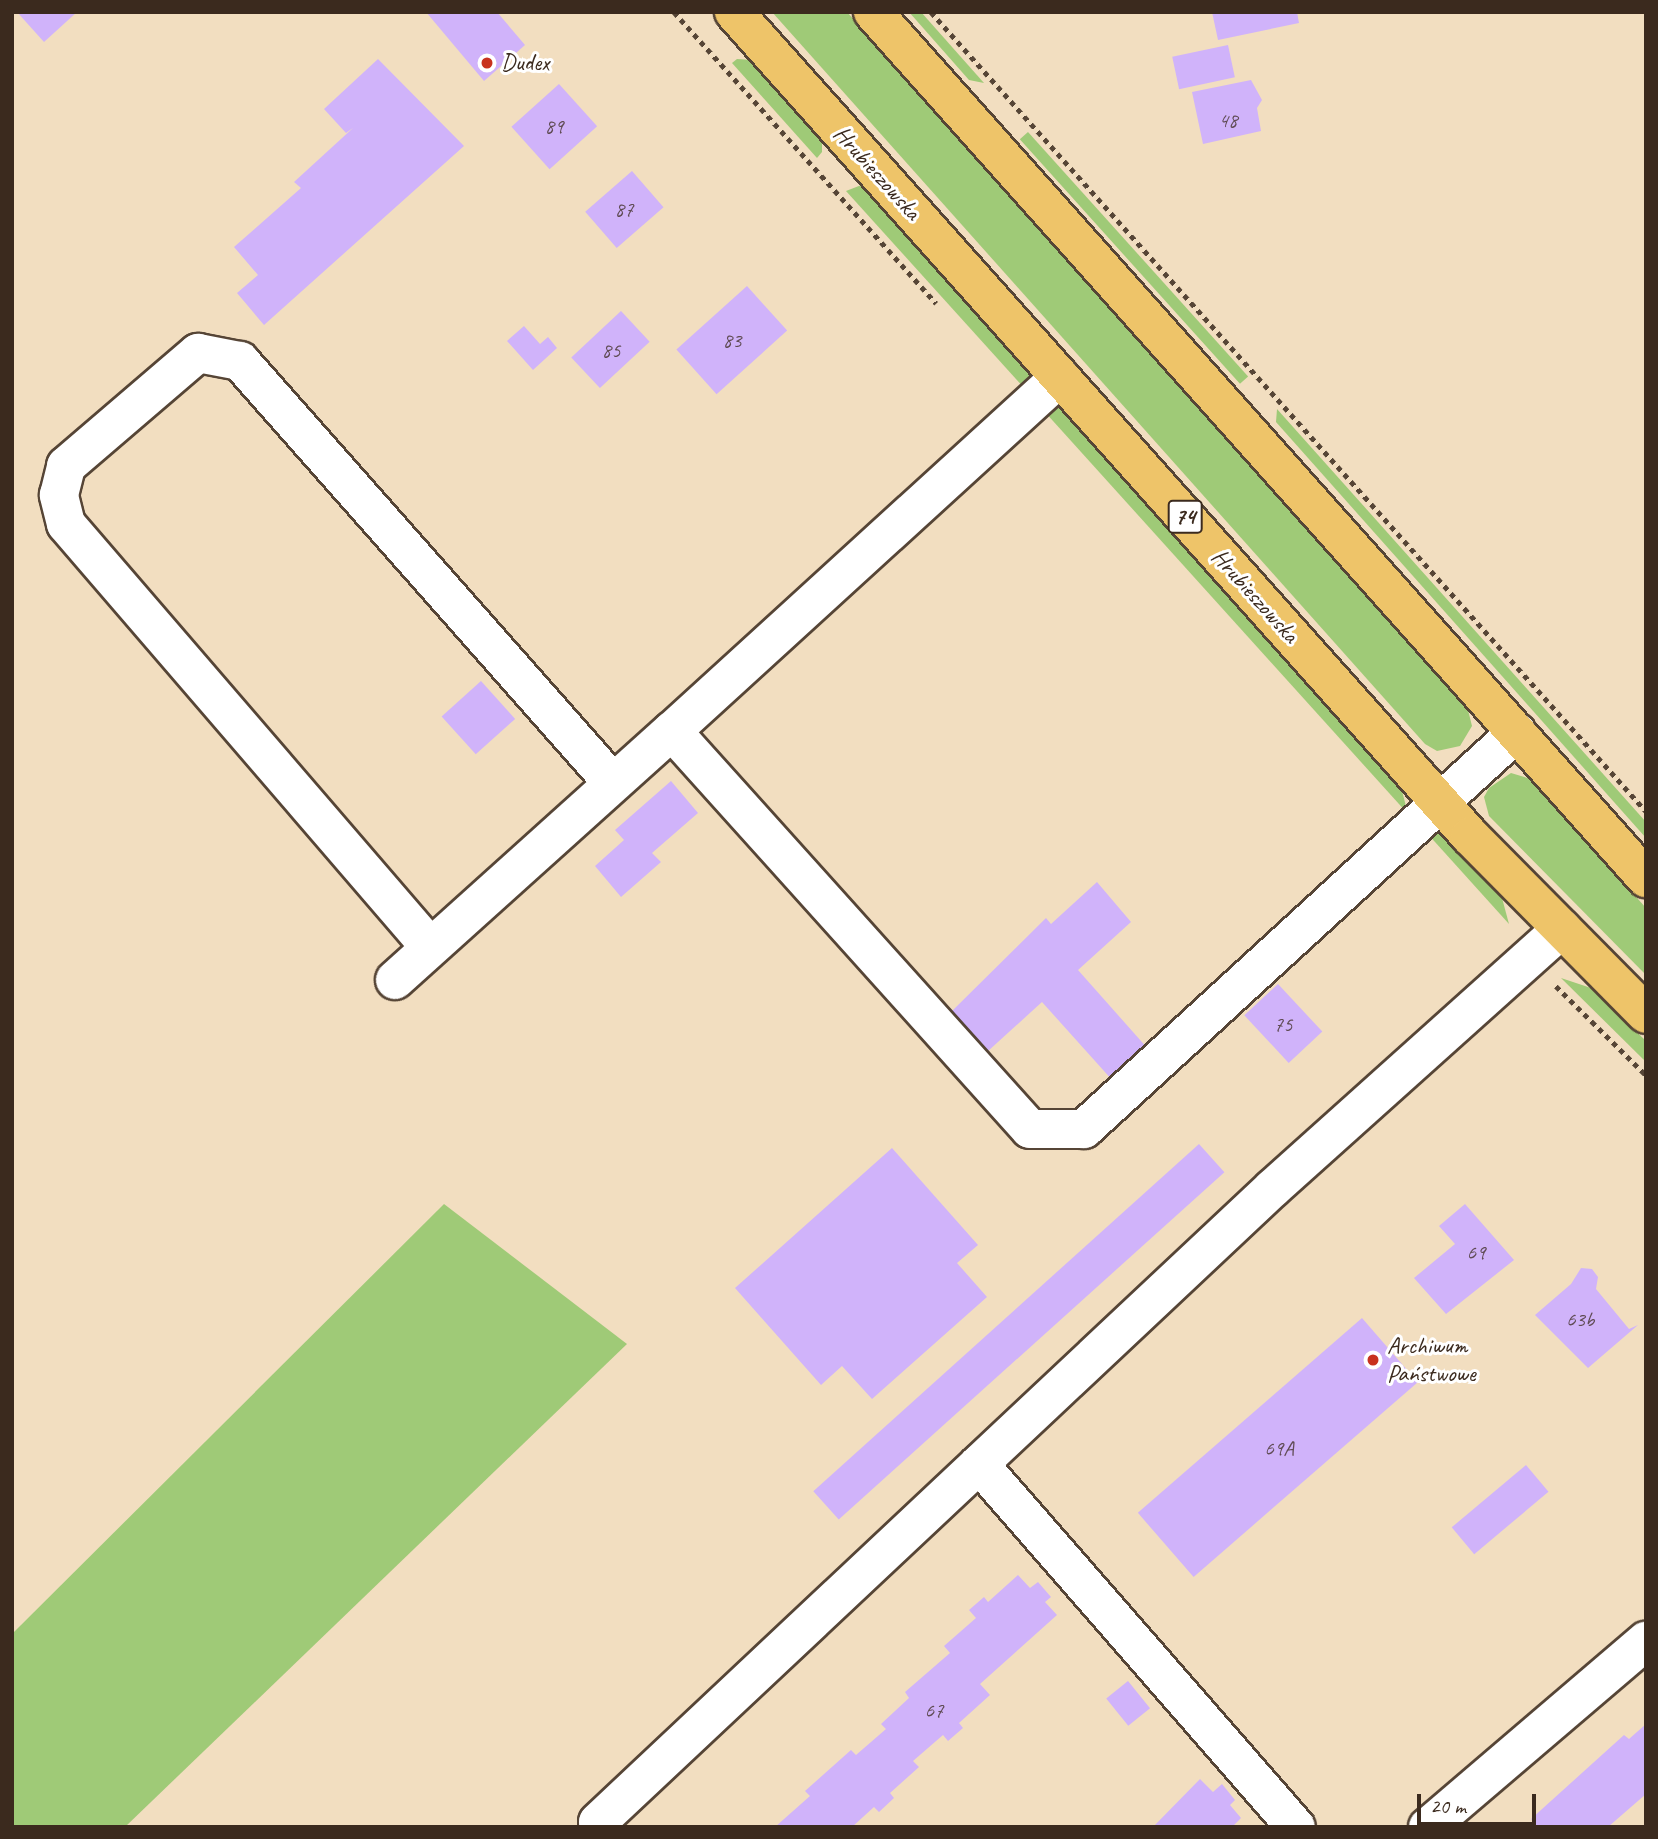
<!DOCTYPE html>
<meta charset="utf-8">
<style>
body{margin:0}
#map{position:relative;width:1658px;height:1839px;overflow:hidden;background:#f2dec0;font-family:Caveat,sans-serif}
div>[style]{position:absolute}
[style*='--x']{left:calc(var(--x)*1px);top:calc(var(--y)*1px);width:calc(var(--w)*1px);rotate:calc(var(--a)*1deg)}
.green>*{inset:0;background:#9fca77;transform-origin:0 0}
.building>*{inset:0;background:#d0b3fa;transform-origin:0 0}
.path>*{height:4.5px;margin-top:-2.25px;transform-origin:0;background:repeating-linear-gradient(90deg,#564536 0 5px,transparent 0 10px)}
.roads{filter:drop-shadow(2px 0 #564536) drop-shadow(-2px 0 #564536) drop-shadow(0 2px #564536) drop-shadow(0 -2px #564536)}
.minor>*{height:38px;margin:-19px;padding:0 19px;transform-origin:19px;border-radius:19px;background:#fff}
.major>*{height:38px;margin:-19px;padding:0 19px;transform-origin:19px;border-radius:19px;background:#eec469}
.dots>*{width:19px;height:19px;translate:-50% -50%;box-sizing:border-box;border:4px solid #fff;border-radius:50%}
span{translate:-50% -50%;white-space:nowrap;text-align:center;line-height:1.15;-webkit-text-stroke:6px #fff;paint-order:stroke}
.number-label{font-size:21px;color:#604c55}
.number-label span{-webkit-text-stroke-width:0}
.shield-label span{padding:2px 5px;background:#fff;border:2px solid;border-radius:5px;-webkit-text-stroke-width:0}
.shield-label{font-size:23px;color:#3b2a1e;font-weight:700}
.poi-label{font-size:24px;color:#3b2a1e}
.left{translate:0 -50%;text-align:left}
.street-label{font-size:24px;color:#3b2a1e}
.frame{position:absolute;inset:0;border:14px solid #3b2a1e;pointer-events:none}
.scale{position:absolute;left:1417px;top:1794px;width:119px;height:32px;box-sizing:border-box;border:4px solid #3b2a1e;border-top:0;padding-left:9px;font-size:21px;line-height:24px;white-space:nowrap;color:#3b2a1e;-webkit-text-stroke:5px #fff;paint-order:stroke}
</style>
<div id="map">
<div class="green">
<i style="clip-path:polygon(772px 12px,847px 12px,1467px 706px,1472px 726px,1460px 746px,1437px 751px,1425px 744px)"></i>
<i style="clip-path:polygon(909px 12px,921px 12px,984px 83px,969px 80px)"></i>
<i style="clip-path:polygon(737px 59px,752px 60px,822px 138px,822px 152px,817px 158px,732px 63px)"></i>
<i style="left:1028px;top:132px;width:329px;height:11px;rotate:48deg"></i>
<i style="clip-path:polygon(864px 184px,1028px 368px,1030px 384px,1025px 389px,846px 191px)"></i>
<i style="clip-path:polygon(1048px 408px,1061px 408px,1401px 787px,1408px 814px,1044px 411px)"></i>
<i style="clip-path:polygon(1277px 409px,1646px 822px,1646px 838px,1276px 422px)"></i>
<i style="clip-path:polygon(1511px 773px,1531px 779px,1646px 908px,1646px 975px,1489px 816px,1484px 797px,1489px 788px)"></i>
<i style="clip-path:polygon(1437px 831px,1502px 898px,1509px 924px,1426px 832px)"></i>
<i style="clip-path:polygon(1561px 978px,1591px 988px,1646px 1041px,1646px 1062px)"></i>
<i style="clip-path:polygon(444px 1204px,627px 1344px,125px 1827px,12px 1827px,12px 1634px)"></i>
</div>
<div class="building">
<i style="clip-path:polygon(17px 12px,77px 12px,44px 42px)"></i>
<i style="clip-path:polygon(426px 12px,497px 12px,525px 45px,484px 81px)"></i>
<i style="clip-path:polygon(1212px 12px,1297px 12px,1299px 23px,1218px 40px)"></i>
<i style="left:1228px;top:45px;width:33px;height:57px;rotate:78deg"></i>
<i style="clip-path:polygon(378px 59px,464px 146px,264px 325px,237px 293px,258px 275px,234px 247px,301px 188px,294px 182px,353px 128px,346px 133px,324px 109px)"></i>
<i style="clip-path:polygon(1251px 80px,1262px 100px,1257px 108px,1261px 131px,1203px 144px,1192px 92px)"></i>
<i style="left:559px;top:84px;width:57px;height:64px;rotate:48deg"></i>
<i style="left:632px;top:171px;width:48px;height:62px;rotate:49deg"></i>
<i style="left:747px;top:286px;width:60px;height:95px;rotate:48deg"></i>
<i style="left:621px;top:311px;width:42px;height:68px;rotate:47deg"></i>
<i style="clip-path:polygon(524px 326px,540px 344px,548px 337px,557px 348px,533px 370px,507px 341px)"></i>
<i style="left:481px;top:681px;width:51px;height:53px;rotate:48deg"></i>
<i style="clip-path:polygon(671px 781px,698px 813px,652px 853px,661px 862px,621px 897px,595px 866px,624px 840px,615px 830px)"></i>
<i style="clip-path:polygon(1097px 882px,1131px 922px,1078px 970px,1149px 1050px,1113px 1081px,1042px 1002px,987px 1052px,951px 1012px,1046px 918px,1051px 924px)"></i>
<i style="left:1278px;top:984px;width:65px;height:46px;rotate:47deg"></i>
<i style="left:1199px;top:1144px;width:38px;height:519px;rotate:48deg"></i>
<i style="clip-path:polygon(892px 1148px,978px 1245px,957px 1263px,987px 1297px,872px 1399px,842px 1366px,821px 1385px,735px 1288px)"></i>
<i style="clip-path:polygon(1465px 1204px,1514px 1260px,1446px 1314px,1414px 1278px,1455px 1244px,1439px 1226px)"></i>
<i style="clip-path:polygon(1581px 1268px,1592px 1269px,1598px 1277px,1596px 1289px,1629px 1329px,1638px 1325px,1588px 1368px,1535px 1315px,1571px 1284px)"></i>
<i style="left:1362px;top:1318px;width:85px;height:297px;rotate:49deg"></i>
<i style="left:1526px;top:1465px;width:35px;height:97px;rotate:50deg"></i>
<i style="clip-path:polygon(1018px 1575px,1030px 1588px,1038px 1582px,1051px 1597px,1045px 1602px,1057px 1615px,980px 1684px,990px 1695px,959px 1723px,963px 1728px,948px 1741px,943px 1735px,913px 1761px,919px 1767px,890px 1793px,894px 1798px,879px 1812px,874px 1807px,852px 1827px,775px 1827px,810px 1796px,805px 1791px,851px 1750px,856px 1755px,886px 1729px,881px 1724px,909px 1698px,905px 1692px,950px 1653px,944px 1646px,976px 1618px,969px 1610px,984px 1597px,988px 1602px)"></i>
<i style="left:1128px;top:1681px;width:35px;height:28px;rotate:51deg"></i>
<i style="clip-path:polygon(1646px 1724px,1646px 1794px,1608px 1827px,1532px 1827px,1535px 1823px,1531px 1819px,1624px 1735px,1629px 1739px)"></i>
<i style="clip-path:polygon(1200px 1779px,1213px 1792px,1222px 1784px,1235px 1800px,1230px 1805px,1241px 1818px,1232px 1827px,1153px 1827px)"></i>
</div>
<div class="path">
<i style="--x:674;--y:12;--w:392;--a:48"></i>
<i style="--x:931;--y:12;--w:1072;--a:48.18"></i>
<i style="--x:1556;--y:986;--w:127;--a:44.7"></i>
</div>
<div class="roads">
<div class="minor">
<i style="--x:1060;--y:377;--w:525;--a:137.62"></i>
<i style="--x:672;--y:731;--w:535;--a:48.03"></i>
<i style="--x:1030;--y:1129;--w:54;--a:0"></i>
<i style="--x:1084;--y:1129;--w:587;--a:-42.52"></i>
<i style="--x:430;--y:947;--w:558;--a:-130.71"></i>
<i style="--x:66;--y:524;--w:30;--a:-104"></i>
<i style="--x:59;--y:495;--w:30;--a:-76"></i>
<i style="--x:66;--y:466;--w:174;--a:-40.6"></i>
<i style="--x:198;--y:353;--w:43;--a:10.8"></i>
<i style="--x:240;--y:361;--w:563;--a:48.53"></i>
<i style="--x:395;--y:980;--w:372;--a:-42"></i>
<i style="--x:979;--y:1464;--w:482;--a:48.9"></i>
<i style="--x:602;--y:1827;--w:6;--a:-129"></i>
<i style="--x:598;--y:1822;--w:926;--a:-43.21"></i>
<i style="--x:1273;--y:1188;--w:388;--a:-41.9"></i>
<i style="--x:1428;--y:1827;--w:287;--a:-40.5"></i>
</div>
<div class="major">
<i style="--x:734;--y:12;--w:1105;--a:48.23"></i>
<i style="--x:1470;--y:836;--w:250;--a:45.3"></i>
<i style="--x:873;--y:12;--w:1161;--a:48.25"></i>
</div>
</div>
<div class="dots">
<i style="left:487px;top:63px;background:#c8321e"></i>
<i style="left:1373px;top:1360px;background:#c8321e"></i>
</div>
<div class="number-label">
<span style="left:1228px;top:120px">48</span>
<span style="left:554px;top:126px">89</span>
<span style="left:624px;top:209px">87</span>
<span style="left:732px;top:340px">83</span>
<span style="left:611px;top:350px">85</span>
<span style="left:1283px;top:1024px">75</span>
<span style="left:1476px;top:1252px">69</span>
<span style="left:1580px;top:1319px">63b</span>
<span style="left:1279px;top:1448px">69A</span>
<span style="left:934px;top:1710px">67</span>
</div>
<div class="shield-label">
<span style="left:1185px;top:517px">74</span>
</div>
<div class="poi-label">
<span class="left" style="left:501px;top:63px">Dudex</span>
<span class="left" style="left:1387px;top:1360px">Archiwum<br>Państwowe</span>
</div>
<div class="street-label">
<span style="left:877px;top:173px;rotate:48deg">Hrubieszowska</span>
<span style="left:1255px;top:596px;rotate:48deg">Hrubieszowska</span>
</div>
<div class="frame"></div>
<div class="scale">20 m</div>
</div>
